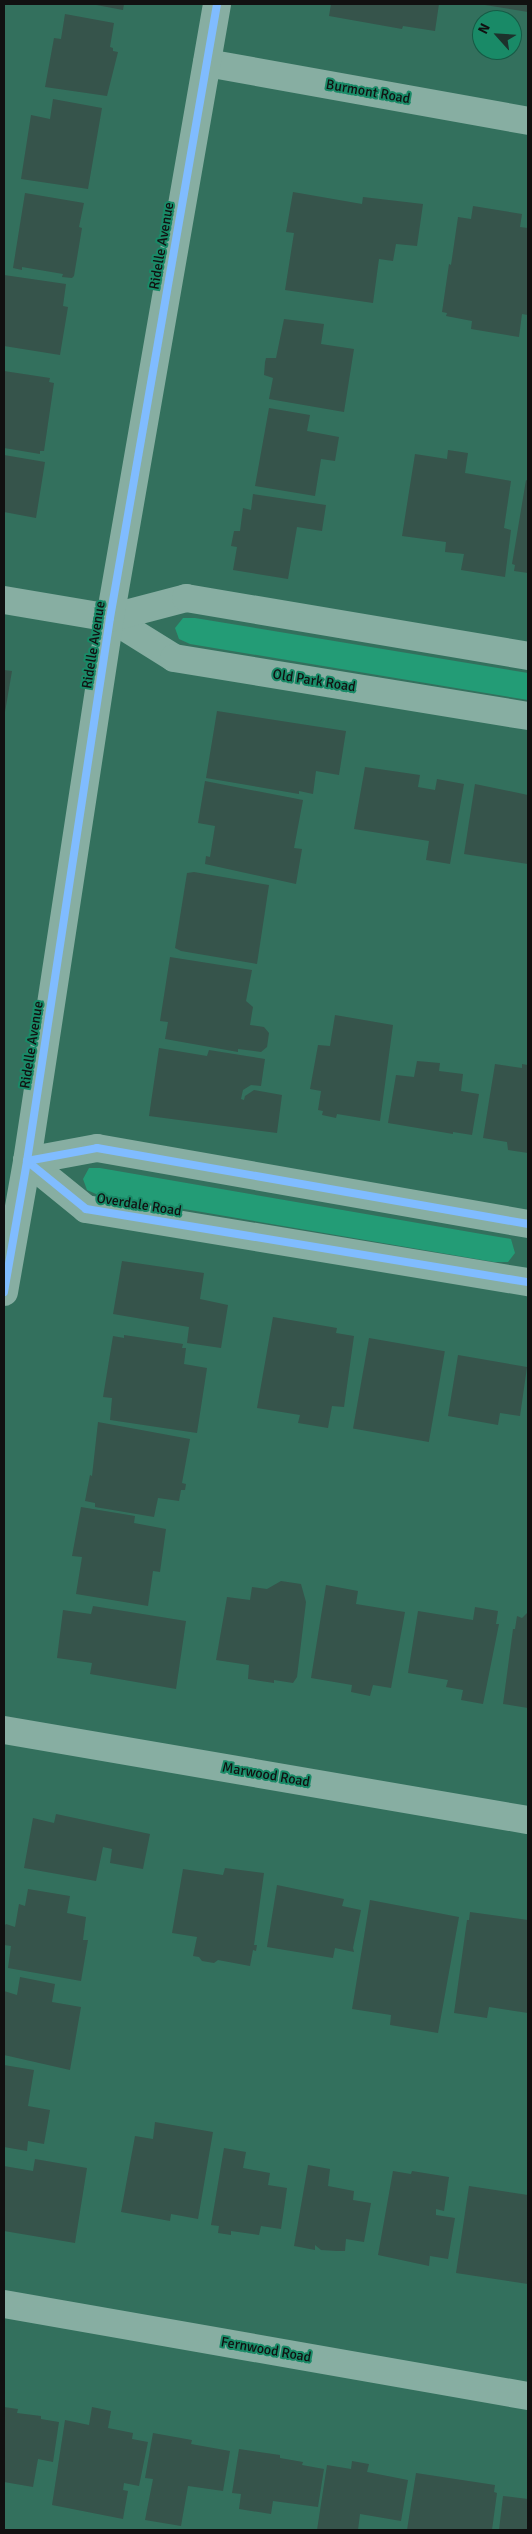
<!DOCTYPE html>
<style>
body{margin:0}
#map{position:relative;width:532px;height:2534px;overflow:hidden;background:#33705d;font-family:Signika,sans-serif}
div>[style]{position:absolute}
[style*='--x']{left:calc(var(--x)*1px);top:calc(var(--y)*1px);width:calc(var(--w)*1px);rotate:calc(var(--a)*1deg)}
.green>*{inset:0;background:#239c76}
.building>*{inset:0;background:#36544b;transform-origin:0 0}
.minor>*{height:28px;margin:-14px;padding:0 14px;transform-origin:14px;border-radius:14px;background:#87aea2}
.cycleway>*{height:8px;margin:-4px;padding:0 4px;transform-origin:4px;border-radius:4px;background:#80bcff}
span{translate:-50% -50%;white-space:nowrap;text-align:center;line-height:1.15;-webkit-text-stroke:4px #198a67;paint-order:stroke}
.street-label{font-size:14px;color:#111}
.frame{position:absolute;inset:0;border:5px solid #111;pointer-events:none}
.north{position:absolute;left:472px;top:10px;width:50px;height:50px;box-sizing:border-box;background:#198a67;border:1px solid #165a45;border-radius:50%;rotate:296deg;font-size:14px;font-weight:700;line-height:20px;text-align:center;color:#111}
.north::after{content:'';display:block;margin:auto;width:18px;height:22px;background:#1d322c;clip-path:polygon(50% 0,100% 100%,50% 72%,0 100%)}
</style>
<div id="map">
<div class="green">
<i style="clip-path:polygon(183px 618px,195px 618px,528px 673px,528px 700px,190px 644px,179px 639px,175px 628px)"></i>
<i style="clip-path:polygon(89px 1168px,100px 1168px,499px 1237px,511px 1239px,515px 1253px,508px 1262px,494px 1262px,96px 1194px,87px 1190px,83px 1179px)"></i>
</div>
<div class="building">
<i style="clip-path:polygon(91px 4px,124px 4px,123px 10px)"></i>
<i style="clip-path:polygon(331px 4px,439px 4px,435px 31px,403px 26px,402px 29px,329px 16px)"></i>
<i style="clip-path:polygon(485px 4px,528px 4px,528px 12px,485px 5px)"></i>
<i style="clip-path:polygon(65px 14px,114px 23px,110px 47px,113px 48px,113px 51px,118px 52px,107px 96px,45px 87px,54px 38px,61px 39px)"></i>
<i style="clip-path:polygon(53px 99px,102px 108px,88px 189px,21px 179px,31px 115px,50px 119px)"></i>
<i style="clip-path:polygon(293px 192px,362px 204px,363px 197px,423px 204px,417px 246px,396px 244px,393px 261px,379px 259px,373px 303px,285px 290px,294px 233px,286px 232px)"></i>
<i style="clip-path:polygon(25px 193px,84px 203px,79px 227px,82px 228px,74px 276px,72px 278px,62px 277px,63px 274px,22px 267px,22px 270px,13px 268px)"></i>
<i style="clip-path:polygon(473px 206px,522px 214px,520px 227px,528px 228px,528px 315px,522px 314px,519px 337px,471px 329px,472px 321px,446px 316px,447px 313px,442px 312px,449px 264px,451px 265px,458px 217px,471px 219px)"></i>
<i style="clip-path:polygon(4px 275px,66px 284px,63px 306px,68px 307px,60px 355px,4px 346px)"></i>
<i style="clip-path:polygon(284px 319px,324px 324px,321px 344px,354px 349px,344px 412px,269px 399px,273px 378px,264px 375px,265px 362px,266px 358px,276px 358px)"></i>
<i style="clip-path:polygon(4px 371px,50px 378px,49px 382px,54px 383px,44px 451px,40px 451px,40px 454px,4px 448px)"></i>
<i style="clip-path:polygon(269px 408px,310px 415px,307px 431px,339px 437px,335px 461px,321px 459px,315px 496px,255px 486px)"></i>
<i style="clip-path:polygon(448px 450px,468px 453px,465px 473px,511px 481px,504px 528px,511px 530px,505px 577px,461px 570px,464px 554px,445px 552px,446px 542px,402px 536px,415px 454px,447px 459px)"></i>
<i style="clip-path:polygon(4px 455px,45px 462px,36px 518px,4px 512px)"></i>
<i style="clip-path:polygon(526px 480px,528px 481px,528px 573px,514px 571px,515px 565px,512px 564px)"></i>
<i style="clip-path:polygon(253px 494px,326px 505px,322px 531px,297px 527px,288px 579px,233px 570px,237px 547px,231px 546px,234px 531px,240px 531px,243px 508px,251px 510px)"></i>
<i style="clip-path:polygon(4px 670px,12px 671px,5px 712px,4px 712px)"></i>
<i style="clip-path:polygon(217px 711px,346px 731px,339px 775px,316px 771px,313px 794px,299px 791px,299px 794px,206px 778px)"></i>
<i style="clip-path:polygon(365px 767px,420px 775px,418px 787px,435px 790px,437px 779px,464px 784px,450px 864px,426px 860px,429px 841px,354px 829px)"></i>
<i style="clip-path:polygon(205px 781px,303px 800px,294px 848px,302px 849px,296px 884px,205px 864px,206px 856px,210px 857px,215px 826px,198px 823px)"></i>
<i style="clip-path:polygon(475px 784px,528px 795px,528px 864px,464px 854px)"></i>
<i style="clip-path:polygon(194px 872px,269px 885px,257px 964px,181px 951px,175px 948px,187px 873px)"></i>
<i style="clip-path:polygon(170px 957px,252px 970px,246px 1001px,253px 1007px,250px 1025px,264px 1027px,269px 1033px,267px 1047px,261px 1052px,238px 1049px,238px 1052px,165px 1039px,168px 1022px,160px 1021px)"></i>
<i style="clip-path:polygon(335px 1015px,393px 1025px,380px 1121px,337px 1114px,336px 1118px,322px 1115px,323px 1111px,318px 1110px,321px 1091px,310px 1089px,318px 1045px,330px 1046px)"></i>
<i style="clip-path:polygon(159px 1048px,207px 1056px,209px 1050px,265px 1059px,261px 1086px,251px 1085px,243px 1090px,241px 1099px,244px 1100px,245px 1096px,254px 1090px,282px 1095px,277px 1133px,149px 1116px)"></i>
<i style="clip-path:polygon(417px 1061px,440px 1063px,439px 1071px,463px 1074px,461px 1091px,479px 1094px,472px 1135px,453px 1132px,453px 1134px,388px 1123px,396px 1075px,414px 1077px)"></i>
<i style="clip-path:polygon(495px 1064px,522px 1068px,522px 1064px,528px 1065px,528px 1153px,508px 1150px,507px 1142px,483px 1138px)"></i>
<i style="clip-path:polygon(122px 1261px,204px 1273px,200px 1299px,228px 1305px,221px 1348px,187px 1343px,189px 1327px,113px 1314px)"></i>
<i style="clip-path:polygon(273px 1317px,337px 1328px,336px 1333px,354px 1336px,344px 1407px,332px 1406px,328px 1428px,298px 1423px,300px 1415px,257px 1408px)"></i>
<i style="clip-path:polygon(124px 1335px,183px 1344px,182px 1348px,186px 1348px,184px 1364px,207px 1368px,197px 1433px,110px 1420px,112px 1398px,103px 1397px,113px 1336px,124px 1338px)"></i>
<i style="left:369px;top:1338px;width:77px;height:92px;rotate:10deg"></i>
<i style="clip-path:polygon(458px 1355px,527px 1367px,520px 1416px,500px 1413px,498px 1425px,448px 1416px)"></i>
<i style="clip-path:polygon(98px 1422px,190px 1439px,182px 1483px,186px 1484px,185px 1490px,181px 1490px,179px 1501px,158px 1498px,154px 1517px,95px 1507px,95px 1503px,85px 1501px,90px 1475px,92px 1476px)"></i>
<i style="clip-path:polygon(81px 1507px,135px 1516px,134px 1523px,166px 1529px,160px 1572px,153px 1571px,148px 1606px,76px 1594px,82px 1557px,72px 1556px)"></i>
<i style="clip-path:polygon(281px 1581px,301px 1584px,306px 1602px,297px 1677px,293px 1683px,274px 1680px,274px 1683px,248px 1679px,249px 1665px,216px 1660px,227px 1597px,250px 1600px,252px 1587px,267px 1589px)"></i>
<i style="clip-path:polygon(326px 1585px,358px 1591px,356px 1604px,405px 1612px,391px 1688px,373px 1685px,370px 1696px,351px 1692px,352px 1685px,311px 1678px)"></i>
<i style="clip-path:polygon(93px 1606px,186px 1621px,176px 1689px,90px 1674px,92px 1663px,57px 1658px,63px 1610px,91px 1614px)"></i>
<i style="clip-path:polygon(475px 1607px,498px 1611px,496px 1624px,499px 1624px,483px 1704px,461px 1700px,463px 1690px,446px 1687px,448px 1680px,408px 1673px,418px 1611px,473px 1620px)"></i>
<i style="clip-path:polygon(528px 1612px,528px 1708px,503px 1704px,513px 1629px,515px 1629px,517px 1616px,522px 1618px)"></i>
<i style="clip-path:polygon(56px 1814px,150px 1834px,143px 1869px,110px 1863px,112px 1849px,103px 1847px,96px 1881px,24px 1868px,33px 1818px,54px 1823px)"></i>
<i style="clip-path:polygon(225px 1868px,264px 1873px,254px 1945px,257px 1945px,256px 1951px,253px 1950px,250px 1966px,218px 1960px,214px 1963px,202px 1961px,199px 1957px,193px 1956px,197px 1937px,172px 1933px,183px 1869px,223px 1875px)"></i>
<i style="clip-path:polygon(277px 1885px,344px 1899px,342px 1906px,361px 1910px,353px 1948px,354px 1952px,335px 1948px,333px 1958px,267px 1947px)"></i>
<i style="clip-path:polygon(28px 1889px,70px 1896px,67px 1913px,86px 1917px,83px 1940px,88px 1940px,81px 1981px,8px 1968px,11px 1946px,4px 1945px,4px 1926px,6px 1924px,15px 1927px,19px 1904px,25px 1906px)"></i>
<i style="clip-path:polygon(370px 1900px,459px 1917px,438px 2033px,390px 2025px,391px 2015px,352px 2009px)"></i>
<i style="clip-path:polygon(470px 1912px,528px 1920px,528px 2013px,489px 2007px,487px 2018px,454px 2013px,467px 1920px,469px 1920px)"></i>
<i style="clip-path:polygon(20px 1977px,55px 1984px,52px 2002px,81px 2007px,70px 2070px,4px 2055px,4px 1991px,17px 1995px)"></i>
<i style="clip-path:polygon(4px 2065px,34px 2070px,28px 2106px,50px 2110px,44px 2144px,28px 2141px,27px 2151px,4px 2147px)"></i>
<i style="clip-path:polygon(155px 2122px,213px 2132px,198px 2219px,171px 2214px,170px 2221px,121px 2212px,135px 2136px,153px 2139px)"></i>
<i style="clip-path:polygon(224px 2148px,246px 2152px,243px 2168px,270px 2173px,268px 2185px,287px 2188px,281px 2229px,261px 2226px,259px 2235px,231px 2231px,231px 2235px,218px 2233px,219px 2226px,211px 2225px)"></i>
<i style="clip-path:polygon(35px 2159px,87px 2168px,75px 2243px,4px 2231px,4px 2166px,33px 2171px)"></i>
<i style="clip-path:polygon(308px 2165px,330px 2169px,328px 2186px,354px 2191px,353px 2200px,371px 2203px,364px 2242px,346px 2239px,345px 2251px,337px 2251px,321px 2250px,315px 2245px,315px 2250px,294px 2246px)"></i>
<i style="clip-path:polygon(393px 2171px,411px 2174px,412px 2171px,449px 2177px,444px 2211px,436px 2209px,436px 2215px,455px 2218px,448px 2259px,430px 2256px,429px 2266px,378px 2255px)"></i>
<i style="clip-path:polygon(469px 2186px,528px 2195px,528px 2284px,456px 2273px)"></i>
<i style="clip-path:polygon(4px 2407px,18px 2409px,17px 2413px,41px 2416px,41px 2419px,59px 2422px,53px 2462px,38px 2459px,33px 2487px,4px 2482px)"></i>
<i style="clip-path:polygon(92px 2407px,111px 2411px,108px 2428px,133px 2433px,132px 2439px,148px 2442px,139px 2486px,124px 2483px,123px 2490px,128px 2491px,123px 2519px,52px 2505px,65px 2420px,89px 2425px)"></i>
<i style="clip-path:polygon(153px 2433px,192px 2440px,191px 2444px,230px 2451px,223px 2491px,188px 2486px,181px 2526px,145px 2520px,153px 2479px,145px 2478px)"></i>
<i style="clip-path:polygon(239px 2449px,280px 2455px,280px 2458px,303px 2462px,302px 2465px,324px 2469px,318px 2507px,273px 2501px,271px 2514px,239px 2509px,241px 2494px,232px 2493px)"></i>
<i style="clip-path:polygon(352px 2461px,369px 2464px,367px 2472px,408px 2480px,401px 2521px,360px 2514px,358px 2530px,317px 2530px,327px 2465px,351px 2469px)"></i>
<i style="clip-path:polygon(416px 2473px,495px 2485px,494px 2492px,497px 2493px,492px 2530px,407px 2530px)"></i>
<i style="clip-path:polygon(503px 2496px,528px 2499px,528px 2530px,499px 2530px)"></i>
</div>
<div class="minor">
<i style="--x:207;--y:63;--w:326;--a:10.2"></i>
<i style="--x:4;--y:600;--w:108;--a:9.6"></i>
<i style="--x:110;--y:618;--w:75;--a:32"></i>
<i style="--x:174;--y:658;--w:359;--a:9.3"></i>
<i style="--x:110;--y:618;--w:79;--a:-14.7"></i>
<i style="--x:186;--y:598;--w:347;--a:9.6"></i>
<i style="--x:27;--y:1161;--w:76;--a:39.1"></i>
<i style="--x:86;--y:1209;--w:448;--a:9.4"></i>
<i style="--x:27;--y:1161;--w:71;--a:-10.5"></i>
<i style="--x:97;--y:1148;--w:438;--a:10"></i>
<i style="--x:4;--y:1292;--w:133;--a:-80"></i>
<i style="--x:27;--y:1161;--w:549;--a:-81.31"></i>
<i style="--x:110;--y:618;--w:623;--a:-80.11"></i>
<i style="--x:4;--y:1730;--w:532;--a:9.75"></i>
<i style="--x:4;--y:2304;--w:532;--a:9.96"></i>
</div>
<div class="cycleway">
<i style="--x:27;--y:1161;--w:76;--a:39.1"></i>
<i style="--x:86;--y:1209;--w:448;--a:9.4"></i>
<i style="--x:27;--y:1161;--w:71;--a:-10.5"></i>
<i style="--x:97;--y:1148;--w:438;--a:10"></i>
<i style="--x:4;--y:1292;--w:133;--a:-80"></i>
<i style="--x:27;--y:1161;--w:549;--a:-81.31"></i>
<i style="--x:110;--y:618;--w:623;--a:-80.11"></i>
</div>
<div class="street-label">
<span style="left:368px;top:92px;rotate:10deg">Burmont Road</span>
<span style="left:162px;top:246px;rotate:-80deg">Ridelle Avenue</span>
<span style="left:94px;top:645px;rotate:-81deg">Ridelle Avenue</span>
<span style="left:314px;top:681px;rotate:9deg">Old Park Road</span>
<span style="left:32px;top:1045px;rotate:-81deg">Ridelle Avenue</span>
<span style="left:139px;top:1205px;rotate:9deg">Overdale Road</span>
<span style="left:266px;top:1775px;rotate:10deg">Marwood Road</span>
<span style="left:266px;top:2350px;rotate:10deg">Fernwood Road</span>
</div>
<div class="frame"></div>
<div class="north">N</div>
</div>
